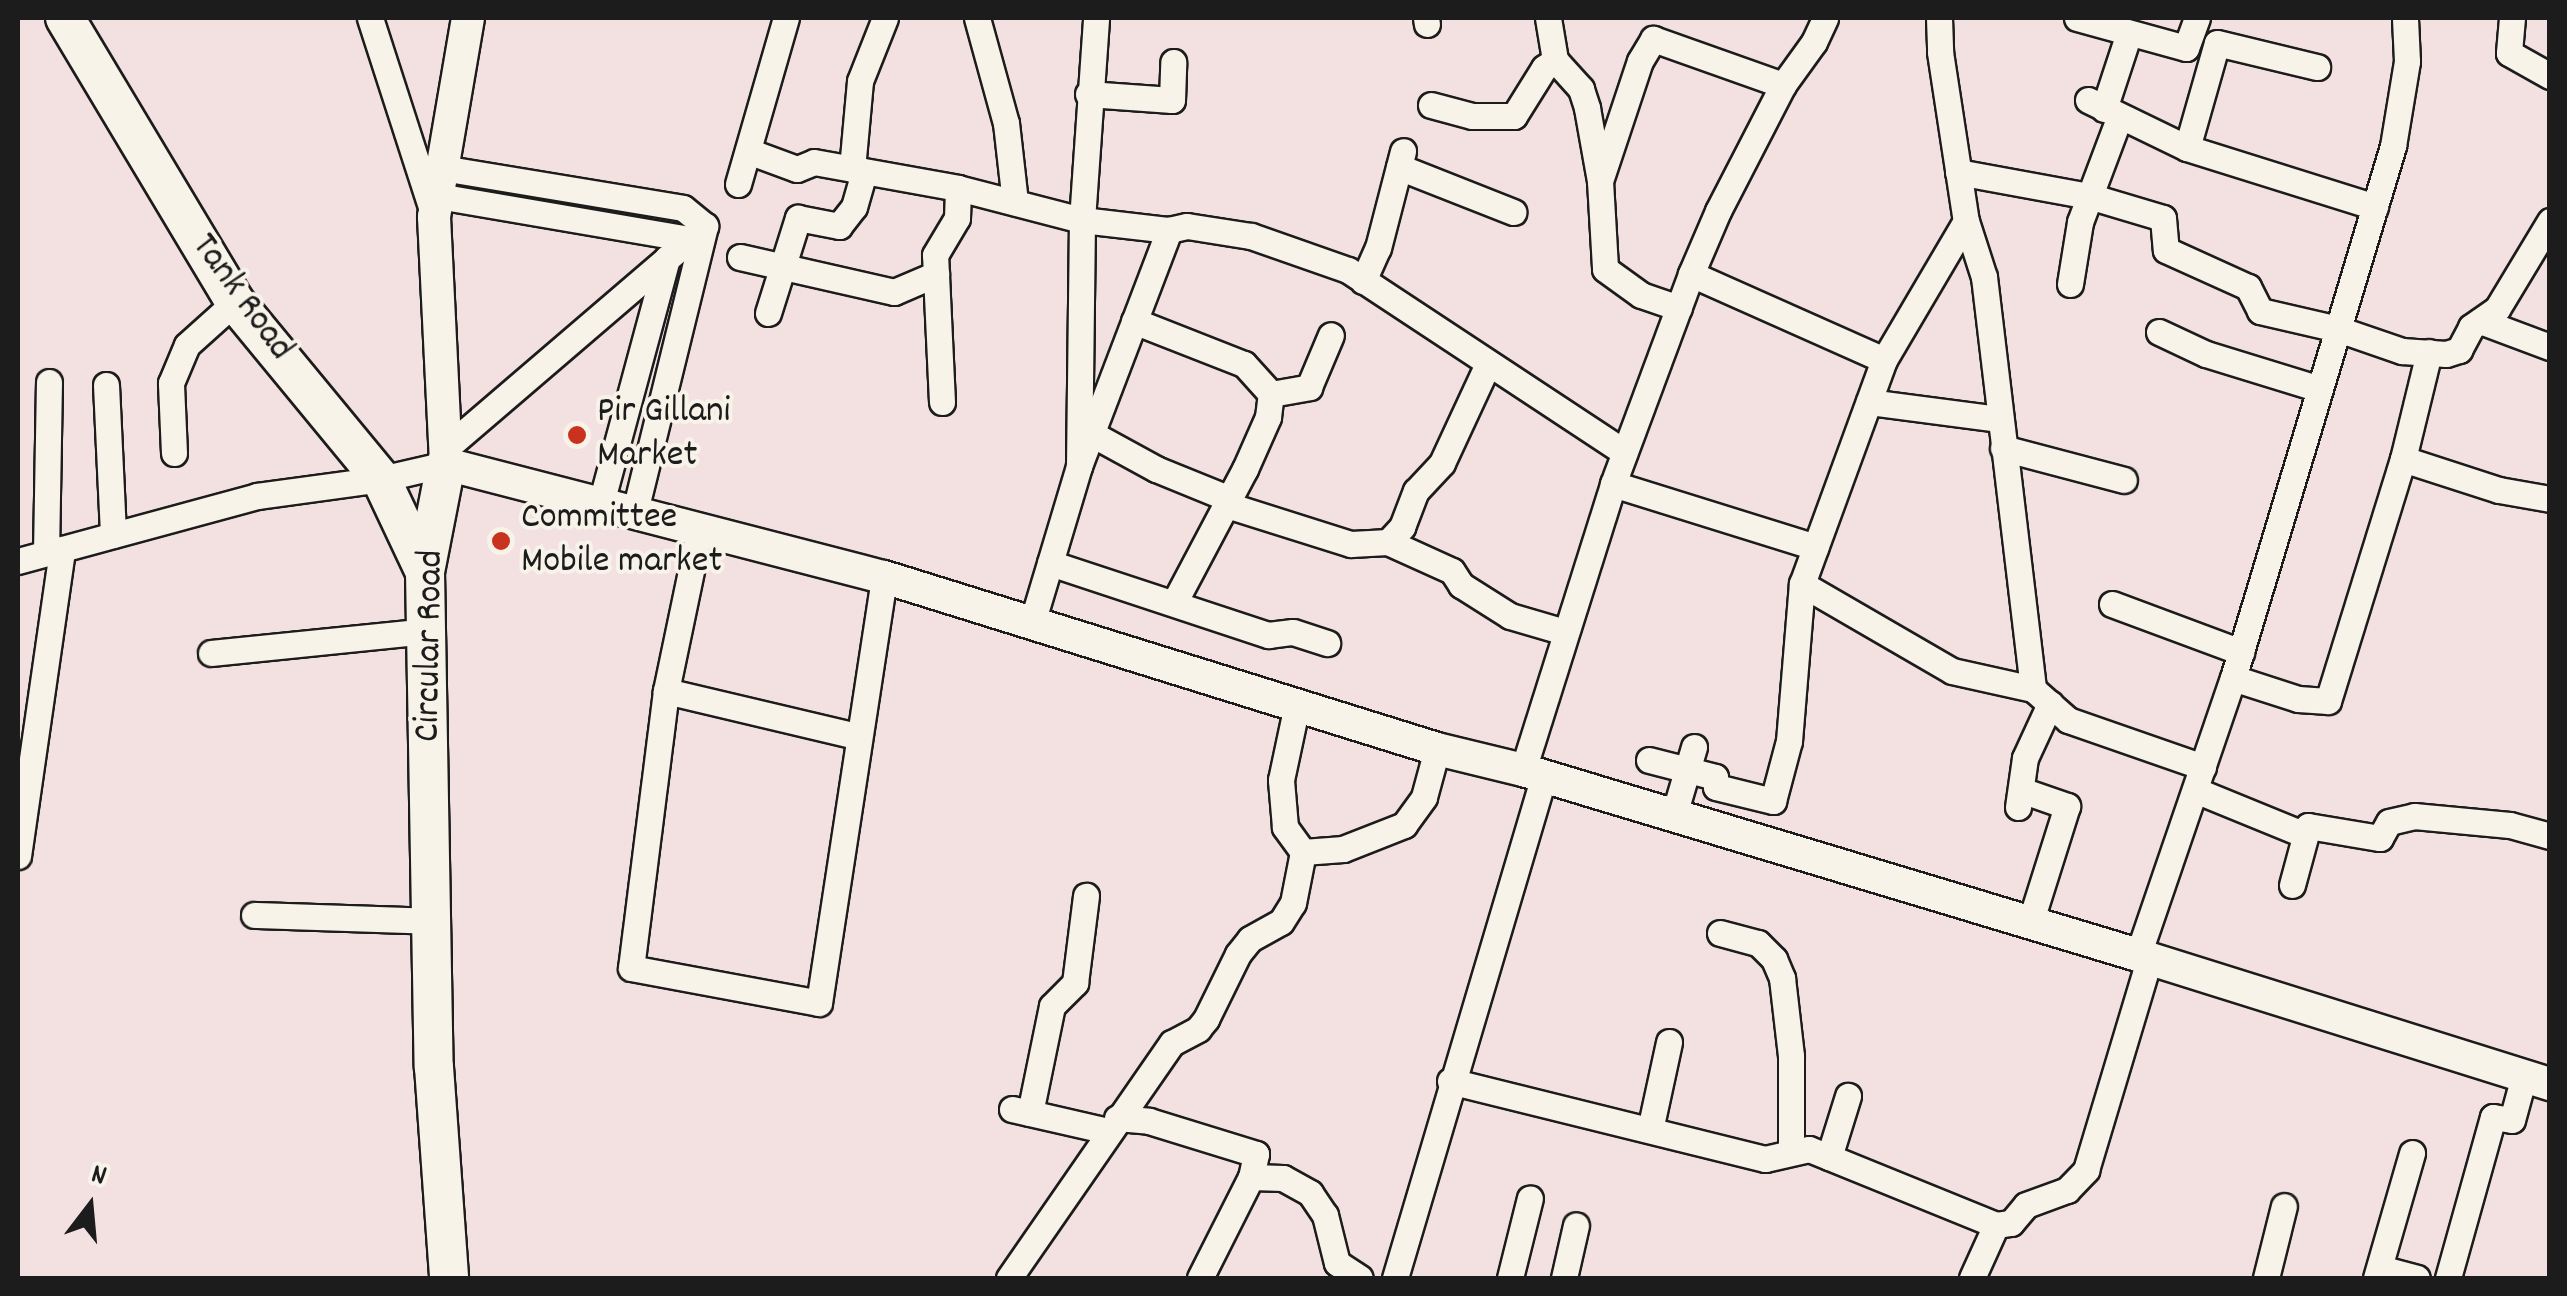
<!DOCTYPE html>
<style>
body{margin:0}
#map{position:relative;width:2567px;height:1296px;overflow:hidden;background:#f3e0e1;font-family:Dekko,sans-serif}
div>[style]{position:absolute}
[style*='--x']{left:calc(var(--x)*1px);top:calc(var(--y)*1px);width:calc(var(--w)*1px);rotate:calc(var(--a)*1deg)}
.roads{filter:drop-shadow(2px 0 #1c1c1c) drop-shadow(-2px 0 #1c1c1c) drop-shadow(0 2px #1c1c1c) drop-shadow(0 -2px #1c1c1c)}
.minor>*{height:25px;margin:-12.5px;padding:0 12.5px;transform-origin:12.5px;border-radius:12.5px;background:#f7f3e8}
.major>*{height:32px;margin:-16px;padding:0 16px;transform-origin:16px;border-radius:16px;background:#f7f3e8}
.highway>*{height:38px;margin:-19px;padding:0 19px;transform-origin:19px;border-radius:19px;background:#f7f3e8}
.dots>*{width:28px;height:28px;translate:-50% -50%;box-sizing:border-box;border:5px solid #f7f3e8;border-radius:50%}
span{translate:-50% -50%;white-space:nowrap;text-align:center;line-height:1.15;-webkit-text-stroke:8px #f7f3e8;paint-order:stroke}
.street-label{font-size:38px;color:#1c1c1c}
.poi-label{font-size:38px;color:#1c1c1c}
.left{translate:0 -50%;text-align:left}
.frame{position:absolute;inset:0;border:20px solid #1c1c1c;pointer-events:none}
.north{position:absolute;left:40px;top:1156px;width:100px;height:100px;-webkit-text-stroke:8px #f7f3e8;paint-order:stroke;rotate:16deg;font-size:28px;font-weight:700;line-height:40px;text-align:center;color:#1c1c1c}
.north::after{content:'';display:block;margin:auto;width:35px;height:45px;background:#1c1c1c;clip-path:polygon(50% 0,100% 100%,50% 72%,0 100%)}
</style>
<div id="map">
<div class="roads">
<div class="minor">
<i style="--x:370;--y:18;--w:205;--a:72.1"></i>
<i style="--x:977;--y:18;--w:109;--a:74.6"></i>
<i style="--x:1006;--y:123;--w:80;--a:83.5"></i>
<i style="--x:1426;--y:18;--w:6;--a:81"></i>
<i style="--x:1548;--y:18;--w:43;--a:80.5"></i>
<i style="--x:1555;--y:60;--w:39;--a:48"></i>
<i style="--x:1581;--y:89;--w:20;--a:72"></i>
<i style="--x:1587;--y:108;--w:74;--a:79.9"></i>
<i style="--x:1600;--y:181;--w:88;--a:86.7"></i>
<i style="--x:1605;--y:269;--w:44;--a:35.8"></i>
<i style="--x:1641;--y:295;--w:40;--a:18.9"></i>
<i style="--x:1939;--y:18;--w:34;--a:88"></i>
<i style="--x:1940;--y:52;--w:171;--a:81.3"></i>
<i style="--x:1966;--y:221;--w:59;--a:72.2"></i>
<i style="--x:1984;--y:277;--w:415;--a:83.2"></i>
<i style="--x:2077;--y:18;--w:113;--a:15.4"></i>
<i style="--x:2186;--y:48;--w:32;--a:-70"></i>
<i style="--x:2512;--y:18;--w:35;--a:95"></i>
<i style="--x:2509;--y:53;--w:47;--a:29.3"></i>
<i style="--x:1088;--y:94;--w:84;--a:4.1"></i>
<i style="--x:1172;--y:100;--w:38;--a:-88"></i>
<i style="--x:2088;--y:100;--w:110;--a:25.9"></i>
<i style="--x:2187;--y:148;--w:197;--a:17.4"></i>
<i style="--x:1431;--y:105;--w:42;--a:15"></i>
<i style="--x:1472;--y:116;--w:42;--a:0"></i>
<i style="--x:1514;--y:116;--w:57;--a:-58"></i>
<i style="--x:1544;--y:68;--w:14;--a:-36"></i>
<i style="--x:2104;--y:109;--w:80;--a:-71.8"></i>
<i style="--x:2187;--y:148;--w:109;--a:-74.1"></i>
<i style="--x:2217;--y:43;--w:103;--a:13.5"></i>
<i style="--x:748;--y:151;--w:52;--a:20.2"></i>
<i style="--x:797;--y:169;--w:18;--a:-22"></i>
<i style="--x:814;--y:162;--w:146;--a:10.2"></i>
<i style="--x:958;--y:188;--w:128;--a:14.5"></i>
<i style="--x:1082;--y:220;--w:88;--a:6.6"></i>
<i style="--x:1169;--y:230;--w:18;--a:-13"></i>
<i style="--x:1187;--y:226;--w:65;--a:8.9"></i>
<i style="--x:1251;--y:236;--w:103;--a:19.3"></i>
<i style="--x:1348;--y:270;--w:331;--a:33.4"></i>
<i style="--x:1399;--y:167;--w:123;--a:21.5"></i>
<i style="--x:442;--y:168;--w:244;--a:9.4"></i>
<i style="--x:683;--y:208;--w:28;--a:39"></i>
<i style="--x:852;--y:169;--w:88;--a:-84.8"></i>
<i style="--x:860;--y:81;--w:68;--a:-68.4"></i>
<i style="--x:1958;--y:172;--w:133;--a:10.4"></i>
<i style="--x:2089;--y:196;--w:77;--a:16.6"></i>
<i style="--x:2163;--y:218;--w:32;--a:85"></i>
<i style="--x:2166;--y:250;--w:90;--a:24.3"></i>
<i style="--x:2248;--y:287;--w:27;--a:63"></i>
<i style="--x:2260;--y:311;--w:80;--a:13"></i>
<i style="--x:2338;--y:329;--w:68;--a:19"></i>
<i style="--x:2402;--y:351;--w:44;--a:3.9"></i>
<i style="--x:2446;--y:354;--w:14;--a:-17"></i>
<i style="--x:2459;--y:350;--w:26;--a:-62"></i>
<i style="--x:2471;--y:327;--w:32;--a:-35"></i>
<i style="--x:2497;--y:309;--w:103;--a:-58.9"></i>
<i style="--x:1600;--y:181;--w:126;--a:-71.6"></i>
<i style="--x:1640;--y:61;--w:26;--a:-59"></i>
<i style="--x:1653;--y:39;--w:138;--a:19.5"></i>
<i style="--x:738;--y:184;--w:173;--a:-73.9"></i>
<i style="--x:438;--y:196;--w:255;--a:9.7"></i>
<i style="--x:740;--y:257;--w:158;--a:12.8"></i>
<i style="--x:894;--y:292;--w:46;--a:-23.2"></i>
<i style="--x:1691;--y:274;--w:211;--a:24"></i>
<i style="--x:1363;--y:281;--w:36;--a:-66"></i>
<i style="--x:1378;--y:248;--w:100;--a:-75.5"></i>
<i style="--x:2070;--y:284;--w:63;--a:-80.8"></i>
<i style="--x:2080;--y:222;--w:111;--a:-69.4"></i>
<i style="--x:768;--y:313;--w:100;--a:-72.5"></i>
<i style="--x:798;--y:218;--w:42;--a:11"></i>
<i style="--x:839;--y:226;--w:24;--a:-52"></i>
<i style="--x:854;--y:207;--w:37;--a:-74"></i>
<i style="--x:1134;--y:321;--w:118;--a:21.4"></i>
<i style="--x:1244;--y:364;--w:40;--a:48"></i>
<i style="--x:2483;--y:322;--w:72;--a:20.5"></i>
<i style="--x:2159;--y:332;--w:52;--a:25.1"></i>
<i style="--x:2206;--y:354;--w:119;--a:17.1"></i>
<i style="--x:106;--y:385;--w:150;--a:87.3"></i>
<i style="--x:1271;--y:394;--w:39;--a:-10"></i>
<i style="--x:1309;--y:387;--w:56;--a:-67.1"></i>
<i style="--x:942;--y:402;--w:147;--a:-92.7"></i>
<i style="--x:935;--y:255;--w:43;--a:-59.3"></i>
<i style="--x:957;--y:218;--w:30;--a:-88"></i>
<i style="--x:1869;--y:402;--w:131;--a:7.5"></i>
<i style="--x:1092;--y:434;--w:73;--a:28.7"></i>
<i style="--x:1156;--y:469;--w:80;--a:22.1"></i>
<i style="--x:2003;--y:448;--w:125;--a:14.8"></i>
<i style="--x:445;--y:449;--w:343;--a:-40.6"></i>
<i style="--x:174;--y:453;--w:70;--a:-92.5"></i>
<i style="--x:171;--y:383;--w:41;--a:-67.2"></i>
<i style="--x:187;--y:345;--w:64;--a:-41.9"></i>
<i style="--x:2403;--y:459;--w:101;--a:17.9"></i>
<i style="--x:2499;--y:490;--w:52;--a:10"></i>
<i style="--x:1079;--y:466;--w:246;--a:-89.3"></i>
<i style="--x:1082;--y:220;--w:202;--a:-86"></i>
<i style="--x:1613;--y:484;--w:212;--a:17.3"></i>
<i style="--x:601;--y:503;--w:254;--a:-74.9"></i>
<i style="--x:1227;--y:505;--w:130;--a:17.5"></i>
<i style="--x:1351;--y:544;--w:37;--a:-3"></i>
<i style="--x:1388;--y:542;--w:70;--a:24.4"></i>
<i style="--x:1452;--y:571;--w:17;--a:57"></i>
<i style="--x:1461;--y:585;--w:58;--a:32.3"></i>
<i style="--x:1510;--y:616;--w:57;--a:16.2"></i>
<i style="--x:635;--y:511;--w:293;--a:-76.2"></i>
<i style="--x:700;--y:528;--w:167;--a:101.8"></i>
<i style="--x:666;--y:691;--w:279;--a:97.2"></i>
<i style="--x:631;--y:968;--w:191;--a:10.5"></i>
<i style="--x:819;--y:1003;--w:431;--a:-81.3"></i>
<i style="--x:1388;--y:542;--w:21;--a:-47"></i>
<i style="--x:1402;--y:527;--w:39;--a:-69"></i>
<i style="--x:1416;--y:491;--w:38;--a:-47"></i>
<i style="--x:1442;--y:463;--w:107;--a:-65.1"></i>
<i style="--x:46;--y:553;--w:171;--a:-89"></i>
<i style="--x:18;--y:561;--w:248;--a:-15.2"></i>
<i style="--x:257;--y:496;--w:125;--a:-7.8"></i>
<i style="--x:381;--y:479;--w:67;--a:-13"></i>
<i style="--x:1050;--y:563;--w:230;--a:18.3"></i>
<i style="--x:1268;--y:635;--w:25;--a:-7"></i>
<i style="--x:1293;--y:632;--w:36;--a:18"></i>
<i style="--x:1802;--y:584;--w:173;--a:30.1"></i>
<i style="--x:1952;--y:671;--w:83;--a:12.5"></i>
<i style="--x:2033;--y:689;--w:47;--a:41.5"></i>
<i style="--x:2068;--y:720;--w:143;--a:19.2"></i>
<i style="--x:1174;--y:603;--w:152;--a:-62.1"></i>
<i style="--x:1245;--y:469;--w:57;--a:-66.1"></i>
<i style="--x:1268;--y:417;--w:23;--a:-83"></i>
<i style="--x:2112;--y:604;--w:138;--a:20.4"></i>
<i style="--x:1032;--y:623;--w:164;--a:-73.3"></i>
<i style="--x:1079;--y:466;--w:253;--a:-69.1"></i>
<i style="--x:211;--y:653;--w:216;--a:-5.8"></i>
<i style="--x:2233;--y:678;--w:68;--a:17.9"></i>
<i style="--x:2298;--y:699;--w:30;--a:4"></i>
<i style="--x:2328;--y:701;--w:253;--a:-72.8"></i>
<i style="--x:2403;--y:459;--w:110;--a:-76.3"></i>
<i style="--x:666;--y:691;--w:196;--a:13.3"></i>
<i style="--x:1649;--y:760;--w:68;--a:14.4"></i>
<i style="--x:1715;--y:777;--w:10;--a:84"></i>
<i style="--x:1716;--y:787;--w:59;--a:13.8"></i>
<i style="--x:1773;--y:801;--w:62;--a:-75.1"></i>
<i style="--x:1789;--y:741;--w:158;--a:-85.3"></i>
<i style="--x:1802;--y:584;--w:239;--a:-69.9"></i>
<i style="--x:1884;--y:360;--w:161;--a:-59.5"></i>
<i style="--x:1523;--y:770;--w:300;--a:-72.5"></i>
<i style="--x:1613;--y:484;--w:224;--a:-69.6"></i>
<i style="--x:1691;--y:274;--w:69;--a:-66.8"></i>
<i style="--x:1718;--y:211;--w:142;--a:-62.7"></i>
<i style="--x:1783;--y:85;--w:53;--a:-54.2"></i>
<i style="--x:1814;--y:42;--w:26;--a:-65"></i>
<i style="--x:2021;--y:790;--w:49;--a:19.2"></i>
<i style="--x:2067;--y:806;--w:123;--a:107.5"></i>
<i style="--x:2195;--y:790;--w:119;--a:22.2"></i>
<i style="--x:2018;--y:807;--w:49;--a:-81.9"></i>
<i style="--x:2025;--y:758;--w:60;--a:-65.2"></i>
<i style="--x:1673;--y:818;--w:74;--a:-73.5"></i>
<i style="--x:1303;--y:852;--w:40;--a:-4.3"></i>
<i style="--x:1343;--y:849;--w:66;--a:-21.5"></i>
<i style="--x:1404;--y:825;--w:34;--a:-54"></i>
<i style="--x:1424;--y:797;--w:50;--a:-74.8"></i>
<i style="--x:18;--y:856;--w:310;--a:-81.8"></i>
<i style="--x:2292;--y:885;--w:61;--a:-74.8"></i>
<i style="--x:2308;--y:826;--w:73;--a:9.5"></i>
<i style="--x:2380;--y:838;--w:18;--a:-61"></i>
<i style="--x:2389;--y:822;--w:26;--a:-13"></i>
<i style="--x:2414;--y:816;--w:96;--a:5.4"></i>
<i style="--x:2510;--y:825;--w:41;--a:15.4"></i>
<i style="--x:254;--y:915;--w:178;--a:1.9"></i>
<i style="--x:1720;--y:933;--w:39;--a:15"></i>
<i style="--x:1758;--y:943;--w:23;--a:45"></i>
<i style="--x:1774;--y:959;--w:21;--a:67"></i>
<i style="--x:1782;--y:978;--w:79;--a:83.4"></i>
<i style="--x:1791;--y:1056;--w:95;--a:90"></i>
<i style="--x:2138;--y:955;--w:293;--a:-71.1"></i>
<i style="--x:2233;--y:678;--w:556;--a:-73.26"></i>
<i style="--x:2393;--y:146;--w:86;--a:-80.6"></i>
<i style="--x:2407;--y:61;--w:43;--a:-92.7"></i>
<i style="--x:1450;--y:1081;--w:325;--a:13.9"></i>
<i style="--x:1765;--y:1159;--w:45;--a:-12.8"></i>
<i style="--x:1809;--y:1149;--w:202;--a:22.1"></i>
<i style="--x:1012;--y:1109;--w:98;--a:12.9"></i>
<i style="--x:1030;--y:1113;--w:109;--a:-78.4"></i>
<i style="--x:1052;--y:1006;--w:33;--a:-45"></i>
<i style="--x:1075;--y:983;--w:88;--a:-82.8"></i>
<i style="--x:1117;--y:1118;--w:32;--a:5"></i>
<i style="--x:1149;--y:1121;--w:112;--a:17.1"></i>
<i style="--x:1256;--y:1154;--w:24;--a:102"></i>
<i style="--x:1251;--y:1177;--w:32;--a:2"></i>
<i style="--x:1283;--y:1178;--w:31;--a:29"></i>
<i style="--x:1310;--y:1193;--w:27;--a:56"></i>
<i style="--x:1325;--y:1215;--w:49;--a:76"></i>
<i style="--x:1337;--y:1263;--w:27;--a:33"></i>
<i style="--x:1650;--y:1130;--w:90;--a:-77.8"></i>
<i style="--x:1829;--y:1157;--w:64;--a:-72.7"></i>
<i style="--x:2380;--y:1268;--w:38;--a:15"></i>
<i style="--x:1009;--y:1278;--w:286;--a:-55.3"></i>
<i style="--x:1172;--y:1043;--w:30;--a:-28"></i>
<i style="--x:1198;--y:1029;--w:13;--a:-51"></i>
<i style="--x:1206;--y:1019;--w:72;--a:-63.8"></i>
<i style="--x:1238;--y:954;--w:19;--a:-51"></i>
<i style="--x:1250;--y:939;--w:35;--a:-29"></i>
<i style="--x:1281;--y:922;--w:22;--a:-58"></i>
<i style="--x:1293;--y:903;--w:52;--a:-78.9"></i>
<i style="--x:1303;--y:852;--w:31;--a:-126"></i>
<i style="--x:1285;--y:827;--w:47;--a:-94.9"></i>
<i style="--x:1281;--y:780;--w:77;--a:-78"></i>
<i style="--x:1200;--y:1278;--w:113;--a:-63.2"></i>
<i style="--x:1395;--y:1278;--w:520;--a:-73.48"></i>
<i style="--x:1510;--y:1278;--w:82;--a:-76"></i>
<i style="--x:1564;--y:1278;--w:54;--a:-77.2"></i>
<i style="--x:1972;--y:1278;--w:58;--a:-65.6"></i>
<i style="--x:1996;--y:1225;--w:15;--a:-8"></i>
<i style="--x:2011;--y:1223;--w:23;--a:-50"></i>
<i style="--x:2026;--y:1205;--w:44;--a:-20.1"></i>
<i style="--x:2067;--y:1190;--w:28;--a:-46"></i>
<i style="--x:2086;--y:1170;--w:219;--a:-73.3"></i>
<i style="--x:2266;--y:1278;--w:74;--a:-76"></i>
<i style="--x:2376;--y:1278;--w:130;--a:-73.9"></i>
<i style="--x:2448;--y:1278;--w:167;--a:-74.4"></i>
<i style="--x:2493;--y:1117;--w:19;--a:9"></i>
<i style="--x:2512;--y:1120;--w:46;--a:-74.7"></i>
</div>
<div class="major">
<i style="--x:468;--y:18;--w:202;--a:99.7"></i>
<i style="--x:434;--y:217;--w:247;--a:87.2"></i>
<i style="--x:446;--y:464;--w:452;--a:14.5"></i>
<i style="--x:884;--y:577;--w:579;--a:17.28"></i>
<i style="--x:1437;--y:749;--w:89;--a:13.7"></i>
<i style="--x:1523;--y:770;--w:642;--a:16.74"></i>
<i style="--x:2138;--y:955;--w:432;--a:17.4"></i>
</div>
<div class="highway">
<i style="--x:65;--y:18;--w:331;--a:59.1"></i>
<i style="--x:235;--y:302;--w:229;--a:50.5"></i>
<i style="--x:381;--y:479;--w:103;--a:64.7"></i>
<i style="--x:446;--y:464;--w:110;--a:101"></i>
<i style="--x:425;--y:572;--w:495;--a:89"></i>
<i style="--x:434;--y:1067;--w:212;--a:85.9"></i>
</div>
</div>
<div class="dots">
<i style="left:577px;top:435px;background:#c8321e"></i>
<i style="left:501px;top:541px;background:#c8321e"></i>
</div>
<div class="street-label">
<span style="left:241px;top:298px;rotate:54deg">Tank Road</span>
<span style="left:431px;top:646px;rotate:-89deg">Circular Road</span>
</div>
<div class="poi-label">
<span class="left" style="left:597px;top:435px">Pir Gillani<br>Market</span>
<span class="left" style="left:521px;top:541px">Committee<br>Mobile market</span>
</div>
<div class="frame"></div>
<div class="north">N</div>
</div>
